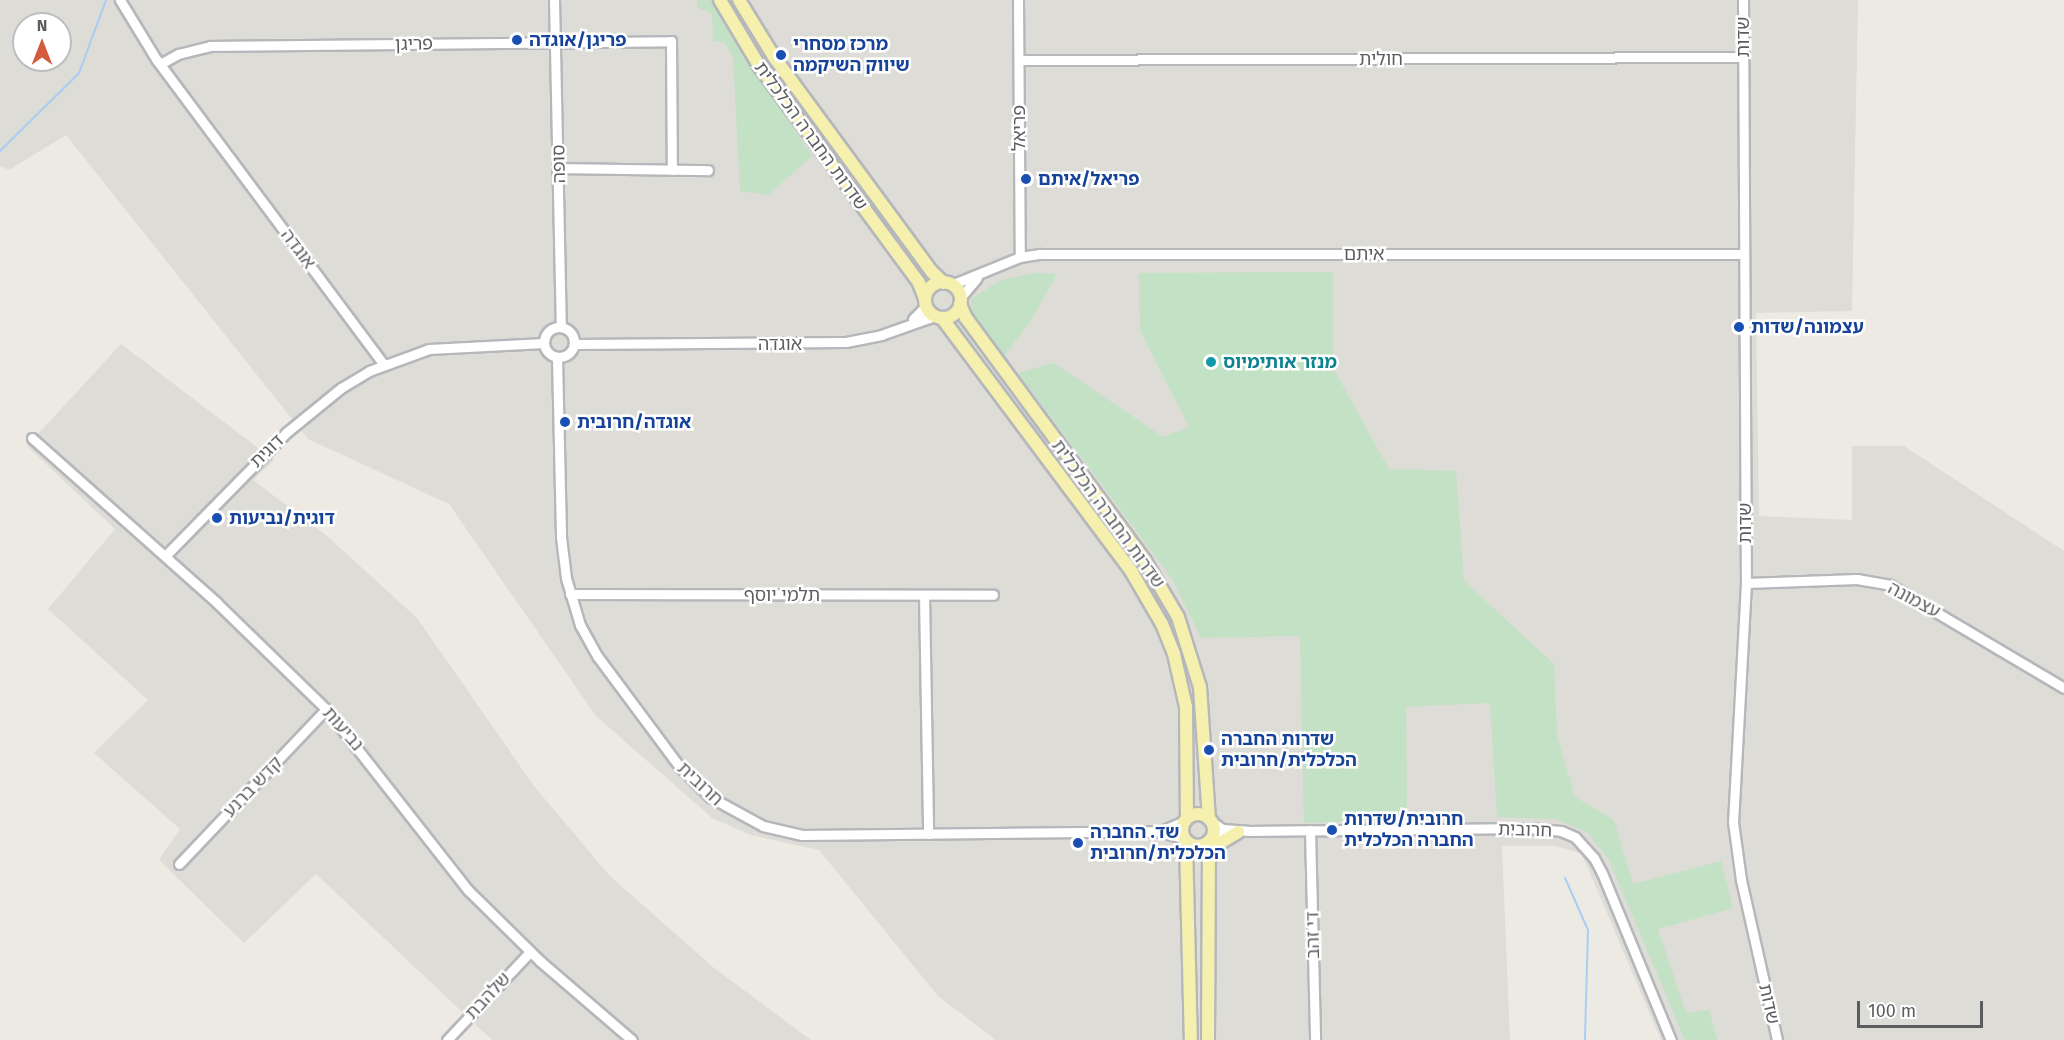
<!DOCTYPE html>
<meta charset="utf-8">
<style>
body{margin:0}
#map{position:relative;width:2064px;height:1040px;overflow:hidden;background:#eceae3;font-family:"Fira Sans","Noto Sans Hebrew",sans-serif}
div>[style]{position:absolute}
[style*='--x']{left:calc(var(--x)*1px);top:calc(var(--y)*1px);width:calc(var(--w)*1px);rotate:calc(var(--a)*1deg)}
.industrial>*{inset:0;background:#dddcd7}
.green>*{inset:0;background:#c2e1c5}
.stream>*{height:2px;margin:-1px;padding:0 1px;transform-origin:1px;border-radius:1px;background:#aacdf4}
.roads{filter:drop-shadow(2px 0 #b5b7bb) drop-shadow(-2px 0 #b5b7bb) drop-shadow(0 2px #b5b7bb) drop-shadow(0 -2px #b5b7bb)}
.minor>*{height:9px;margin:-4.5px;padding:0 4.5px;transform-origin:4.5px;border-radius:4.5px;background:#fff}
.minor>.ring{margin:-4.5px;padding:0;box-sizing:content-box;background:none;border:9px solid #fff;border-radius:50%}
.major>*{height:12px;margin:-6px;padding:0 6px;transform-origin:6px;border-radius:6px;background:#f5f0ae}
.major>.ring{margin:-6px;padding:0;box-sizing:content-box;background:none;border:12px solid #f5f0ae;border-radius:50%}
.dots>*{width:16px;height:16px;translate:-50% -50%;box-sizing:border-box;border:3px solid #fff;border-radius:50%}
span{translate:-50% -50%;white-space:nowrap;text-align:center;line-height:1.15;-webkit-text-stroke:5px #fff;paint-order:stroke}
.street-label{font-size:18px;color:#5b5d61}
.transit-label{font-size:18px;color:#164399;font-weight:700}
.left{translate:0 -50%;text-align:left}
.culture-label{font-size:18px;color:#0d838f;font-weight:700}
.north{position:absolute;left:12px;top:12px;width:60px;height:60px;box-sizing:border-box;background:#fff;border:2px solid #bdbec0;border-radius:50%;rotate:0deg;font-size:16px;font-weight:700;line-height:24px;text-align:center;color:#5b5d61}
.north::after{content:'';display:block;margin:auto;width:21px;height:27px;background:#d45a40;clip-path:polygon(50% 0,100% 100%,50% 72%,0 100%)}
.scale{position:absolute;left:1857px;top:1001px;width:126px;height:27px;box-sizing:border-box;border:3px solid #5b5d61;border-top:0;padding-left:8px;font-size:18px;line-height:21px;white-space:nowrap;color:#5b5d61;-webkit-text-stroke:4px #fff;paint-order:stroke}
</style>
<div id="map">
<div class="industrial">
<i style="clip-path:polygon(evenodd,0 0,1858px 0,1852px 311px,1756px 313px,1759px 516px,1852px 520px,1852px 446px,1904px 446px,2064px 551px,2064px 1040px,1661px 1040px,1582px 854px,1556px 846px,1502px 846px,1510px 1040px,996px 1040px,938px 996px,819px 850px,751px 835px,712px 818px,596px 716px,449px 504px,308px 439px,66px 135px,9px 170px,0 166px,0 0,24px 24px,60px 24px,60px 60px,24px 60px,24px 24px)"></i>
<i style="clip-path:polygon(121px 344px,274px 460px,253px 480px,327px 536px,417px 618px,534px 786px,609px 875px,714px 968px,811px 1040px,492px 1040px,316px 874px,244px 943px,159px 860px,180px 829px,94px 753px,148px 700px,48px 609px,115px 529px,27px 446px)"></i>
</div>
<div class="green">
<i style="clip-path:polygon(697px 0,713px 0,725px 26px,812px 156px,768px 195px,740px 191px,733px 57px,725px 43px,713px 41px,712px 13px,698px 8px)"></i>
<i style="clip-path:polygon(1333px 272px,1333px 368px,1389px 469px,1456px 471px,1464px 581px,1554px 664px,1557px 736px,1575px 797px,1614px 820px,1633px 884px,1721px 861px,1733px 908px,1658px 929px,1686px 1013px,1709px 1010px,1717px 1040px,1685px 1040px,1609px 860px,1587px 832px,1556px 819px,1497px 817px,1490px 703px,1406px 707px,1407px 819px,1304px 823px,1300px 636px,1201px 638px,1171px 577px,1018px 373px,1054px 363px,1163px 437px,1189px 427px,1140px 330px,1139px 273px)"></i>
<i style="clip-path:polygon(1033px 273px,1057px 274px,1033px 317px,1003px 358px,972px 312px,971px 299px,999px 281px)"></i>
</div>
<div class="stream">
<i style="--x:0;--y:151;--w:111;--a:-44.6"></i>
<i style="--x:79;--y:73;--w:78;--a:-69.7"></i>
<i style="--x:1565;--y:878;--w:57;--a:66.1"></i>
<i style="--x:1588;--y:930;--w:110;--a:91.6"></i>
</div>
<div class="roads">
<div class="minor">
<i style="--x:120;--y:0;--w:69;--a:58.6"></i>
<i style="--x:156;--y:59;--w:380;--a:53.3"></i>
<i style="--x:554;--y:0;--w:327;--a:88.8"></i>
<i style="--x:1018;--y:0;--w:257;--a:89.6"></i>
<i style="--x:1743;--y:0;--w:583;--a:89.71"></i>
<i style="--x:1746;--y:583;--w:239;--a:93.1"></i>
<i style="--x:1733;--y:822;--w:59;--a:82.1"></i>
<i style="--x:1741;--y:880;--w:164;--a:77.3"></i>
<i style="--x:1019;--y:60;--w:724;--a:-0.24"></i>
<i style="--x:160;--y:64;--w:21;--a:-29"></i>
<i style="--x:178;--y:54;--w:33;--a:-14"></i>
<i style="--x:210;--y:46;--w:461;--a:-0.6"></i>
<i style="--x:671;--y:41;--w:129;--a:89.6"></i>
<i style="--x:559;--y:168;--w:149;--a:0.8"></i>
<i style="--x:951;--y:285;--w:74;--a:-22.1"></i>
<i style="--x:1020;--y:257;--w:20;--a:-9"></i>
<i style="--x:1040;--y:254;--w:703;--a:0"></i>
<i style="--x:960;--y:298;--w:26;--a:-50"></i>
<i style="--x:913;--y:319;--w:18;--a:-45"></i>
<i class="ring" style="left:544px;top:327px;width:21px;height:21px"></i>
<i style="--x:575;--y:344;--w:271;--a:-0.4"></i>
<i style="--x:846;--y:342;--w:36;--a:-11"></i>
<i style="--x:881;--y:335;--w:57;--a:-19.4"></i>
<i style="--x:557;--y:358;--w:179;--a:88.7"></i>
<i style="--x:561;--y:537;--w:41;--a:83"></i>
<i style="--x:566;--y:578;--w:49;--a:73.4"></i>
<i style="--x:580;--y:625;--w:37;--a:61"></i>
<i style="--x:598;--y:657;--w:136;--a:53.4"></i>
<i style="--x:679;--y:766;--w:44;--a:45"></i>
<i style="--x:710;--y:797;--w:60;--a:28.7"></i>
<i style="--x:763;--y:826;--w:40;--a:13"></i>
<i style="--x:802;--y:835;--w:353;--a:-0.6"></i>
<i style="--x:1155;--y:831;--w:30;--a:14"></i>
<i style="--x:32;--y:438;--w:248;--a:41.7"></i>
<i style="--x:217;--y:603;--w:152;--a:44.2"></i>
<i style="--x:326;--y:709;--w:230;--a:51.9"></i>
<i style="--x:468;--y:890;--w:101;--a:44.6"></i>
<i style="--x:540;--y:961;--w:121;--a:40.7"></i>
<i style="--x:165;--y:556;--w:174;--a:-45.5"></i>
<i style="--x:287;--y:432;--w:70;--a:-39.2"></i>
<i style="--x:341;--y:388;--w:33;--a:-31"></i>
<i style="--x:369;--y:371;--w:64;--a:-20.1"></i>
<i style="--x:429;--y:349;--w:115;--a:-3"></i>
<i style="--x:1746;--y:583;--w:111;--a:-2.1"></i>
<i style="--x:1857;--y:579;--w:34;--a:10"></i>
<i style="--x:1890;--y:585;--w:202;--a:30.6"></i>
<i style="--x:570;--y:594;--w:423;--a:0.1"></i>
<i style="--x:924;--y:595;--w:239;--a:89"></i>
<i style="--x:1211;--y:821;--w:14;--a:36"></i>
<i style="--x:1222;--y:829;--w:26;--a:4"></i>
<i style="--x:1248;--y:831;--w:280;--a:-0.6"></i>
<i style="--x:1528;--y:828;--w:33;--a:5"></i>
<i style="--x:1561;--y:831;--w:15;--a:23"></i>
<i style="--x:1575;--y:837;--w:28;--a:48"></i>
<i style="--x:1594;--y:858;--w:17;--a:62"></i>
<i style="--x:1602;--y:873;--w:181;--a:67.6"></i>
<i style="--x:1310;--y:830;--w:210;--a:88.6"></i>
<i style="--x:1161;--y:831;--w:26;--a:-23"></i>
<i style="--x:1212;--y:838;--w:23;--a:-13"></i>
<i style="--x:179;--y:864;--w:214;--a:-46.5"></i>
<i style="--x:447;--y:1040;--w:121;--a:-46.7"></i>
</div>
<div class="major">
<i style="--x:720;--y:0;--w:78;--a:59.2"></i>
<i style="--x:760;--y:67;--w:268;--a:53.6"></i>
<i style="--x:919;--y:283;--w:17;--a:69"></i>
<i style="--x:739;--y:0;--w:67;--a:58.4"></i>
<i style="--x:774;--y:57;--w:267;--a:53.7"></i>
<i style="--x:932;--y:272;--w:16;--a:43"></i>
<i class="ring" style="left:925px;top:282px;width:24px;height:24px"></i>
<i style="--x:960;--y:304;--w:15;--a:67"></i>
<i style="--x:966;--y:318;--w:302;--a:53.6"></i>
<i style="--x:1145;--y:561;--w:65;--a:59.5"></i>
<i style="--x:1178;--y:617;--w:73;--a:72.6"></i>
<i style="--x:1200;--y:687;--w:132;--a:86.1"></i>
<i style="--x:942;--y:318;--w:316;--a:53.2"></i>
<i style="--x:1131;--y:571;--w:61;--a:59.7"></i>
<i style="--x:1162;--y:624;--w:32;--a:68"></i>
<i style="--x:1174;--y:654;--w:54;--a:77.2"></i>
<i style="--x:1186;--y:707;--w:111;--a:89.5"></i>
<i class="ring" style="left:1182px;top:814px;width:20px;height:20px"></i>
<i style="--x:1186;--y:841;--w:199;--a:88.6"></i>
<i style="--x:1210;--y:858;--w:13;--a:-67"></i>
<i style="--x:1215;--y:846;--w:27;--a:-31"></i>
<i style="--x:1208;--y:1040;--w:199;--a:-89.7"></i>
</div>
</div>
<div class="dots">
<i style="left:517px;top:40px;background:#1a4fb4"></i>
<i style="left:781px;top:55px;background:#1a4fb4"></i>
<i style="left:1026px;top:179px;background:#1a4fb4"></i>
<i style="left:1739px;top:327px;background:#1a4fb4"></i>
<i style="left:1211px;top:362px;background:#0f9aa8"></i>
<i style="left:565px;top:422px;background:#1a4fb4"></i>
<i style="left:217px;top:518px;background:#1a4fb4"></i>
<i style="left:1209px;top:750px;background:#1a4fb4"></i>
<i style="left:1332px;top:830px;background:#1a4fb4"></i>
<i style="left:1078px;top:843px;background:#1a4fb4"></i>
</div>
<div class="street-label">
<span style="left:1743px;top:37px;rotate:-90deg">שדות</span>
<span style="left:414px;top:44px;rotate:-1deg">פריגן</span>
<span style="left:1381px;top:59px">חולית</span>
<span style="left:1019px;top:128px;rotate:-90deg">פריאל</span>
<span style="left:811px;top:136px;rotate:54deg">שדרות החברה הכלכלית</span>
<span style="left:559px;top:164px;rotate:-91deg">סופה</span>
<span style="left:298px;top:249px;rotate:53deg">אוגדה</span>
<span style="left:1364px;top:254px">איתם</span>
<span style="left:780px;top:344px">אוגדה</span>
<span style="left:267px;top:451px;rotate:-44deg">דוגית</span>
<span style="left:1108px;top:514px;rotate:54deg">שדרות החברה הכלכלית</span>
<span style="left:1745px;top:523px;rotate:-90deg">שדות</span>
<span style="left:782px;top:595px">תלמי יוסף</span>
<span style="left:1914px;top:600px;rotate:28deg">עצמונה</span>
<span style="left:343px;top:729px;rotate:49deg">נביעות</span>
<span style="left:700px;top:784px;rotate:43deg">חרובית</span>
<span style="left:253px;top:787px;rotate:-46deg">קדש ברנע</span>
<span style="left:1525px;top:830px;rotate:2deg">חרובית</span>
<span style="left:1313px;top:935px;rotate:-91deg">די זהב</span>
<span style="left:488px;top:996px;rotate:-47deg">שלהבת</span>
<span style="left:1769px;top:1004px;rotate:77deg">שדות</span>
</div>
<div class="transit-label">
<span class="left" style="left:529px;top:40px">פריגן/אוגדה</span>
<span class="left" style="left:793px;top:55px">מרכז מסחרי<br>שיווק השיקמה</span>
<span class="left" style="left:1038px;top:179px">פריאל/איתם</span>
<span class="left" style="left:1751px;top:327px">עצמונה/שדות</span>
<span class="left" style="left:577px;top:422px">אוגדה/חרובית</span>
<span class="left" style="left:229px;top:518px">דוגית/נביעות</span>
<span class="left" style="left:1221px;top:750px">שדרות החברה<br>הכלכלית/חרובית</span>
<span class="left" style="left:1344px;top:830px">חרובית/שדרות<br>החברה הכלכלית</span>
<span class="left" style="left:1090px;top:843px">שד. החברה<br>הכלכלית/חרובית</span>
</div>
<div class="culture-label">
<span class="left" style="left:1223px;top:362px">מנזר אותימיוס</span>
</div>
<div class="north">N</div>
<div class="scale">100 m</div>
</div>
